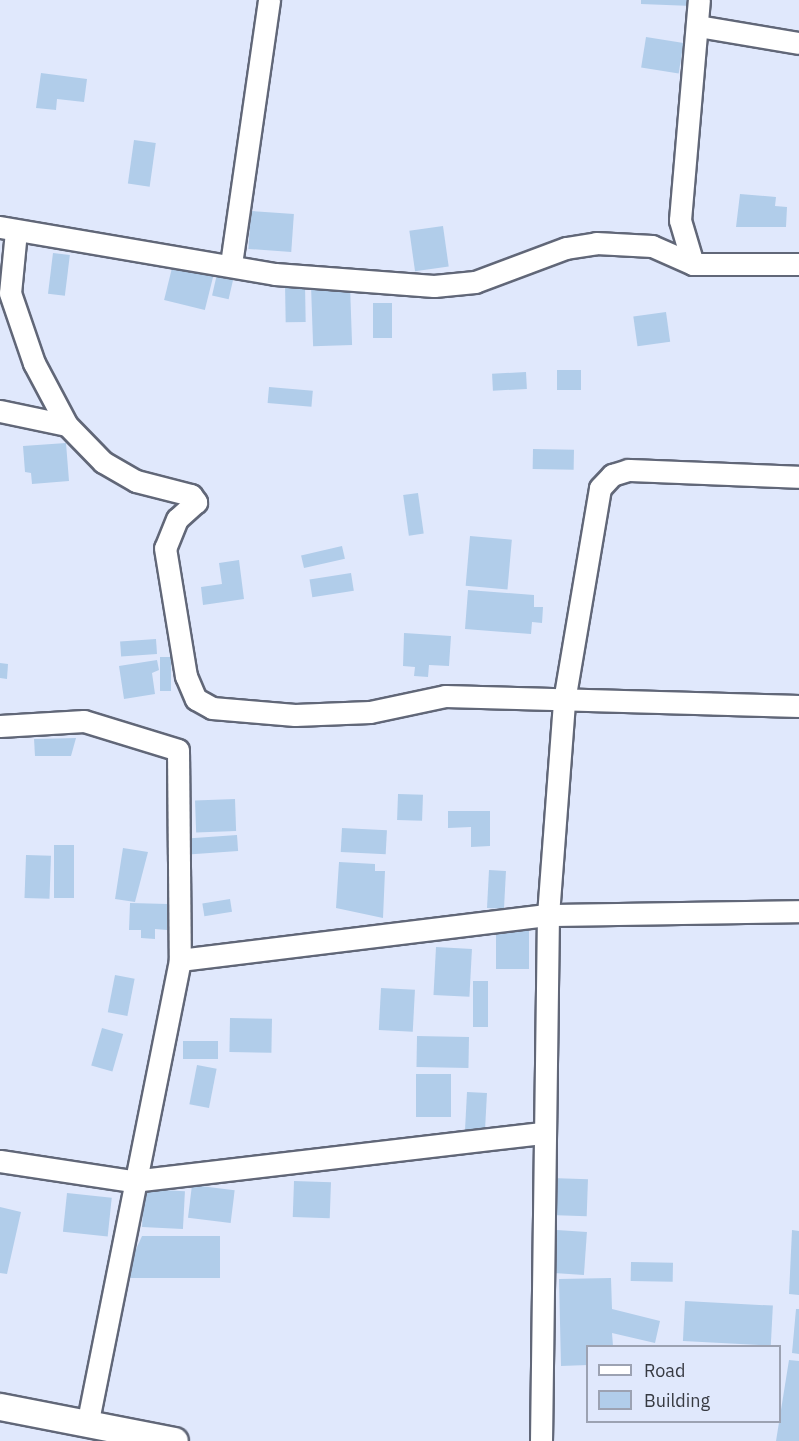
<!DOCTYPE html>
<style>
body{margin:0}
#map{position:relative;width:799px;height:1441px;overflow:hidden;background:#e0e8fc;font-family:"IBM Plex Sans",sans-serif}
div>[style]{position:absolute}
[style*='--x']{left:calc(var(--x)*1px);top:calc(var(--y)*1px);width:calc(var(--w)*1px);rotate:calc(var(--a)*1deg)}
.building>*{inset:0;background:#b1cdea;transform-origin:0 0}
.roads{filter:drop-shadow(2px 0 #616778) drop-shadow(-2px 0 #616778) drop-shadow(0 2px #616778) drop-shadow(0 -2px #616778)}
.minor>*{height:21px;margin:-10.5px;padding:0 10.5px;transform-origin:10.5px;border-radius:10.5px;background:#fff}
.tertiary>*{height:26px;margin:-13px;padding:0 13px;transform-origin:13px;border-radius:13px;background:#fff}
span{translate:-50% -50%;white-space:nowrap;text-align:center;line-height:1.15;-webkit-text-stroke:4.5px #e0e8fc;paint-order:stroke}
.legend{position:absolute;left:586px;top:1345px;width:195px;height:78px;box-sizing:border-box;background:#e0e8fc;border:2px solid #9ca2b2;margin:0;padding:8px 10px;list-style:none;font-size:18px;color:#373a42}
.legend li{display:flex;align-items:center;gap:12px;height:30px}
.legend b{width:30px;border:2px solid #9ca2b2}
</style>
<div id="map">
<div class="building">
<i style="clip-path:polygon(641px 0,692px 0,692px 6px,641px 4px)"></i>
<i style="left:646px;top:37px;width:38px;height:31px;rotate:9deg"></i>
<i style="clip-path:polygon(41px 73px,87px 79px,84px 102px,57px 99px,56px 110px,36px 108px)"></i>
<i style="left:134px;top:140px;width:22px;height:44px;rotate:8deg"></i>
<i style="clip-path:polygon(740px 194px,776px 197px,775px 206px,787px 207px,786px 227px,736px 227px)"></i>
<i style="left:251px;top:211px;width:43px;height:38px;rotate:4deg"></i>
<i style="left:443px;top:226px;width:41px;height:34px;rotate:82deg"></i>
<i style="left:53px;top:253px;width:17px;height:41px;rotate:7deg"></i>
<i style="left:173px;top:264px;width:42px;height:37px;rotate:14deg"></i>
<i style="left:217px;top:274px;width:17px;height:22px;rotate:13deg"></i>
<i style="left:305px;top:283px;width:39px;height:20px;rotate:89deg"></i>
<i style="left:350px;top:285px;width:60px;height:39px;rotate:88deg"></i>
<i style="left:373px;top:303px;width:19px;height:35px"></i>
<i style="left:666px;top:312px;width:30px;height:33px;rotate:82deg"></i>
<i style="left:581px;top:370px;width:20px;height:24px;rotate:90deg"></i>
<i style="left:526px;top:372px;width:17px;height:34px;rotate:87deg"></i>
<i style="left:269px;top:387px;width:44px;height:16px;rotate:5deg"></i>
<i style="clip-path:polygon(66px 443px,69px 481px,32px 484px,31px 473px,25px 472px,23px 446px)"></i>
<i style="left:533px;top:449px;width:41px;height:20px;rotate:1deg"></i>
<i style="left:418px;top:493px;width:41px;height:15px;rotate:82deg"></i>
<i style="left:470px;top:536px;width:42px;height:50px;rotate:5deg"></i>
<i style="left:342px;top:546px;width:13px;height:42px;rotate:77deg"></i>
<i style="clip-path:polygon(239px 560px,244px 599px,203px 605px,201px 587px,222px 584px,219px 563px)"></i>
<i style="left:351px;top:573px;width:18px;height:42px;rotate:81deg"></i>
<i style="clip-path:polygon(468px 590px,534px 595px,534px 607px,543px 607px,542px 623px,532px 622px,531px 634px,465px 629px)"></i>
<i style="clip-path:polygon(404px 633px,451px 636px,449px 666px,429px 665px,428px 677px,414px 676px,415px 667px,403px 666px)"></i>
<i style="left:156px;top:639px;width:15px;height:36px;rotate:86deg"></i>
<i style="left:160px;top:657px;width:11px;height:34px"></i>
<i style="clip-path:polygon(157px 660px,159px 670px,152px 673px,155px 694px,124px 699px,119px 666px)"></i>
<i style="clip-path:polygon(0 663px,8px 664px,7px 679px,0 678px)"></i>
<i style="clip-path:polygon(76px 738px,71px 756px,35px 756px,34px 739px)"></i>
<i style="left:398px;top:794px;width:25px;height:26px;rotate:2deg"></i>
<i style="left:235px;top:799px;width:32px;height:40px;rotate:88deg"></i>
<i style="clip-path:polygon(448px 811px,490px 811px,490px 846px,471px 847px,471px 827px,448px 828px)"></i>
<i style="left:342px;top:828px;width:45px;height:24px;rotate:3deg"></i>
<i style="left:237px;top:835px;width:16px;height:50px;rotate:86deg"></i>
<i style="left:54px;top:845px;width:20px;height:53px"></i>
<i style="clip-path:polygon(123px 848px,148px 852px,135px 902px,115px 899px)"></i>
<i style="left:26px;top:855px;width:25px;height:43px;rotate:2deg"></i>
<i style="clip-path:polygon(339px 862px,375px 864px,375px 871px,385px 871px,383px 918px,336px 908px)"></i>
<i style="left:489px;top:870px;width:17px;height:38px;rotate:3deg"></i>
<i style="left:230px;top:899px;width:13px;height:28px;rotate:81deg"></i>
<i style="clip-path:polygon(130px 903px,168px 904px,167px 930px,155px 929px,155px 939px,141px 938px,141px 930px,129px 930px)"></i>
<i style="left:496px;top:931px;width:33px;height:38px"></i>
<i style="left:436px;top:947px;width:36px;height:48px;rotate:3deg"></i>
<i style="left:115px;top:975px;width:20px;height:38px;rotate:11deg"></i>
<i style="left:473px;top:981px;width:15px;height:46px"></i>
<i style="left:381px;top:988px;width:34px;height:42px;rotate:3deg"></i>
<i style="left:230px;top:1018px;width:42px;height:34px;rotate:1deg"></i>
<i style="left:102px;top:1028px;width:22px;height:39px;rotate:16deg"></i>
<i style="left:417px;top:1036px;width:52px;height:31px;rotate:1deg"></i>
<i style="left:218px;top:1041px;width:18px;height:35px;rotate:90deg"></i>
<i style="left:197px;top:1065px;width:20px;height:40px;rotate:11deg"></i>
<i style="left:416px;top:1074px;width:35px;height:43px"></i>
<i style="left:467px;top:1092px;width:20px;height:38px;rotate:3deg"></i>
<i style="left:551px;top:1178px;width:37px;height:37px;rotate:2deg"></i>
<i style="left:294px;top:1181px;width:37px;height:36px;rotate:2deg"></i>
<i style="left:192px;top:1185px;width:43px;height:33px;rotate:7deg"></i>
<i style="left:144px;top:1189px;width:41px;height:38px;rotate:3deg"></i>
<i style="left:67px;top:1193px;width:45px;height:39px;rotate:6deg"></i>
<i style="clip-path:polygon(0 1207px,21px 1212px,7px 1274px,0 1273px)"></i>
<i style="left:557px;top:1230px;width:30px;height:43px;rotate:4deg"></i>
<i style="clip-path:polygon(792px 1230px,799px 1231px,799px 1295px,789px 1294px)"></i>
<i style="clip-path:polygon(142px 1236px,220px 1236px,220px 1278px,123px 1278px)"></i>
<i style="left:631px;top:1262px;width:42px;height:19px;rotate:1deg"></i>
<i style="clip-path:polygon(611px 1278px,612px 1309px,660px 1321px,655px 1343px,612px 1333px,613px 1346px,588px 1346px,588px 1365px,561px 1366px,559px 1279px)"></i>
<i style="left:685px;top:1301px;width:88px;height:40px;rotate:3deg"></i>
<i style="clip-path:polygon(796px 1309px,799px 1309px,799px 1354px,792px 1353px)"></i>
<i style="clip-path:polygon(789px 1360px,799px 1361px,799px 1441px,776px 1441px)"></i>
</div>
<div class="roads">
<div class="minor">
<i style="--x:698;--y:26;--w:102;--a:9.6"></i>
<i style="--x:0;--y:227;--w:279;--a:9.7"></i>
<i style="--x:275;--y:274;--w:159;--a:4.3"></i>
<i style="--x:434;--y:286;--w:41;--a:-5.6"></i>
<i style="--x:475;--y:282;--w:97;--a:-20.5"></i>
<i style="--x:566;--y:248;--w:30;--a:-9"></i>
<i style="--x:596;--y:243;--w:56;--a:3.1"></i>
<i style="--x:652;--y:246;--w:45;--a:23.7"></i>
<i style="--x:693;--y:264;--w:106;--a:0"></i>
<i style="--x:16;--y:231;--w:62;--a:95.5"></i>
<i style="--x:10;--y:293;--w:74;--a:71.1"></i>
<i style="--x:34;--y:363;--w:70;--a:62"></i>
<i style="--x:67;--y:425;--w:52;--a:45.8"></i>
<i style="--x:103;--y:462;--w:38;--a:30"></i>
<i style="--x:136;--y:481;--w:57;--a:14.3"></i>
<i style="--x:191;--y:495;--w:9;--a:54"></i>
<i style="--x:196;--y:502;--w:25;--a:138"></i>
<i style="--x:177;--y:519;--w:31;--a:112"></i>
<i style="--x:165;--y:548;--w:130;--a:80.7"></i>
<i style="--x:186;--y:676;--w:25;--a:67"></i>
<i style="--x:196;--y:699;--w:18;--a:29"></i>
<i style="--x:212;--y:708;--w:83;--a:4.8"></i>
<i style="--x:295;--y:715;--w:75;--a:-2.3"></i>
<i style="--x:370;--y:712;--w:77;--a:-12"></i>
<i style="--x:445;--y:696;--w:354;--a:1.6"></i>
<i style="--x:231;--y:264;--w:267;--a:-81.8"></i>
<i style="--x:693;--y:264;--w:46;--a:-106.5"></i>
<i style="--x:680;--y:220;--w:221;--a:-85.1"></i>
<i style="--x:0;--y:411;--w:68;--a:11.8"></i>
<i style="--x:0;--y:726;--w:84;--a:-3.4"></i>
<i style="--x:84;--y:721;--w:98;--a:17.1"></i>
<i style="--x:178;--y:750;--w:210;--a:89.5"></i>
<i style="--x:180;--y:960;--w:473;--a:101.3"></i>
<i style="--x:180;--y:960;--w:371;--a:-7"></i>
<i style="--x:548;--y:915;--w:251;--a:-0.9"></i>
<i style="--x:0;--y:1161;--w:134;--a:8.6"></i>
<i style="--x:133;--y:1181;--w:414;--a:-6.7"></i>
<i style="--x:541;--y:1441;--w:526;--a:-89.24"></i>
<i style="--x:548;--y:915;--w:215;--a:-85.7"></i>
<i style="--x:564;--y:701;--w:216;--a:-80.4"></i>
<i style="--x:600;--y:488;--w:18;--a:-47"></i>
<i style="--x:612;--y:475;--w:17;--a:-17"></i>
<i style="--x:628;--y:470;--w:171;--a:2.3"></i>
</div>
<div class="tertiary">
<i style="--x:0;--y:1407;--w:178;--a:11"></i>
</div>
</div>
<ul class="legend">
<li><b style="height:8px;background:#fff"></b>Road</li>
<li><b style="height:16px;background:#b1cdea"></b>Building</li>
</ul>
</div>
